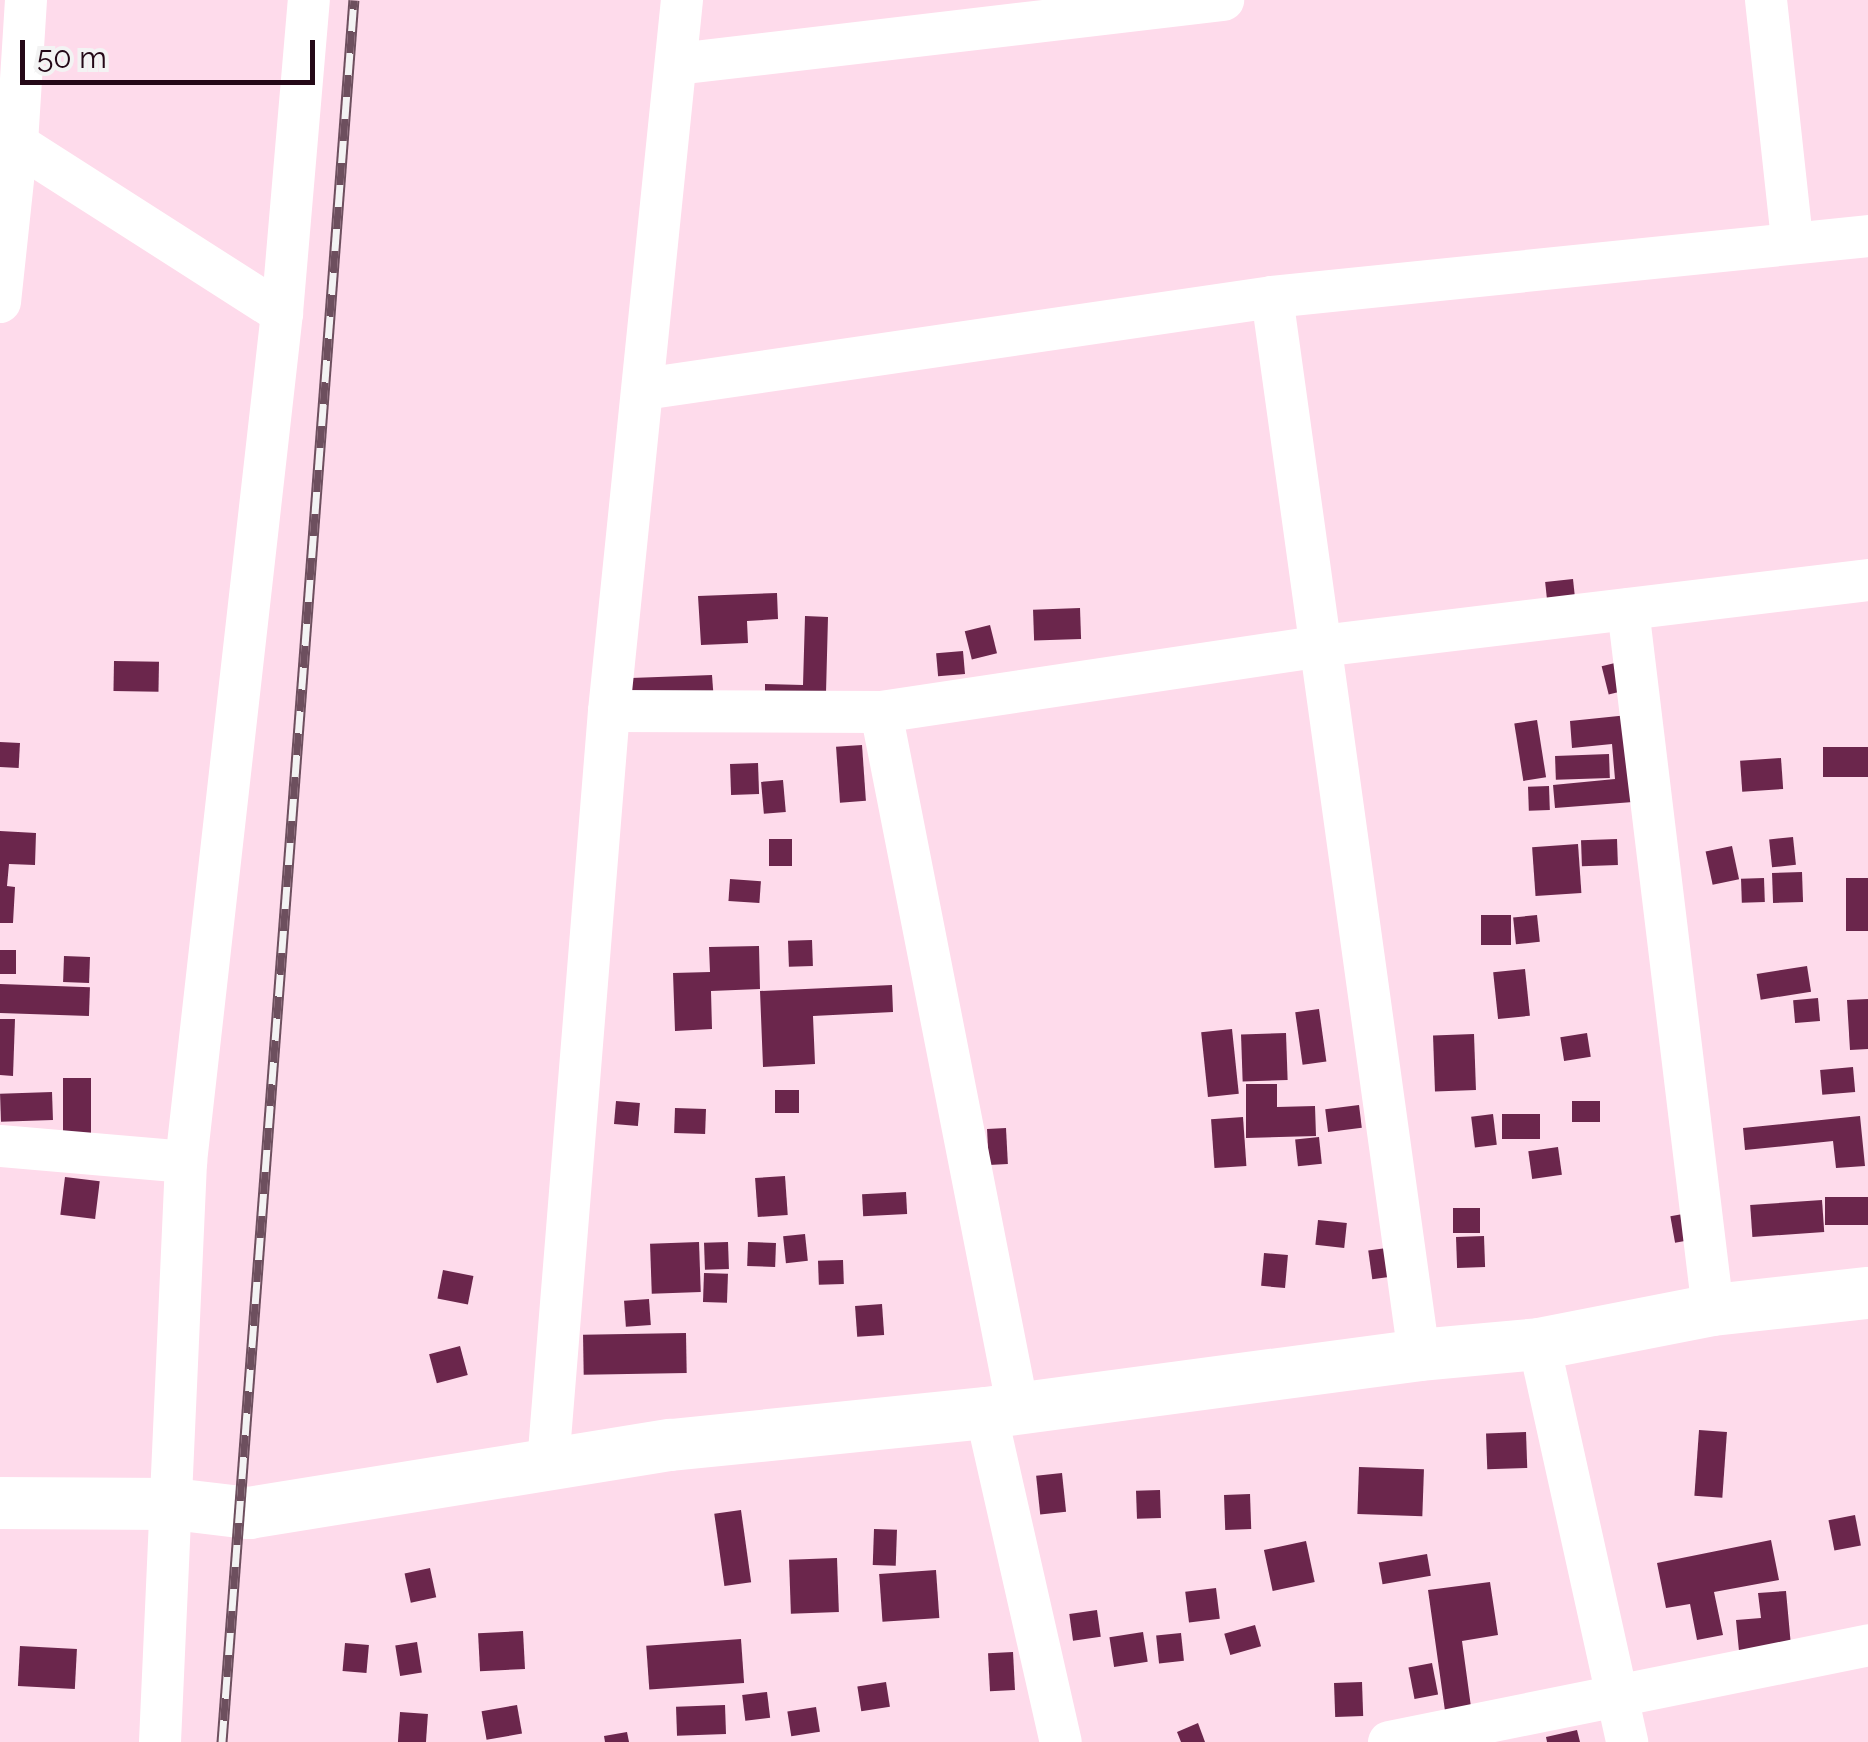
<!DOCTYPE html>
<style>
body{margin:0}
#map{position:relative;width:1868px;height:1742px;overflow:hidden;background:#fedbeb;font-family:Raleway,sans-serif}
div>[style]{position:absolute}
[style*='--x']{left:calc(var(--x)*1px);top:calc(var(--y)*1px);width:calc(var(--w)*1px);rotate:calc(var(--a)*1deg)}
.building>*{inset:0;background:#6b264c;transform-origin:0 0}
.minor>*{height:42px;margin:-21px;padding:0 21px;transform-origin:21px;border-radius:21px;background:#fff}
.tertiary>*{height:52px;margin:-26px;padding:0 26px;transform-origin:26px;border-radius:26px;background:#fff}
.rail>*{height:11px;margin-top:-5.5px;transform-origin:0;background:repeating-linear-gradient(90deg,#f3f3f3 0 22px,#6d4f5e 0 44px);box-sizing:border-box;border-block:2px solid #6d4f5e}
span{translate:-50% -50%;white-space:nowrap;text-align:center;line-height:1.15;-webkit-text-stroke:10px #f3f3f3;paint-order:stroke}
.scale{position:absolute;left:20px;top:40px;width:295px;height:45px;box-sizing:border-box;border:5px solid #240817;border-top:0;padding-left:12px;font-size:30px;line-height:35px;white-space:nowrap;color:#240817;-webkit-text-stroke:8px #f3f3f3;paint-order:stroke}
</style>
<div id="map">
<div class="building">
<i style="left:1573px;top:579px;width:27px;height:28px;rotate:84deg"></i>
<i style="clip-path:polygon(777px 593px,778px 619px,747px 621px,748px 643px,701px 645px,698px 596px)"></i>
<i style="left:1080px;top:608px;width:31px;height:47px;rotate:88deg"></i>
<i style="clip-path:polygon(805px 616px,828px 617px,826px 693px,765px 691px,765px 684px,803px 685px)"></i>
<i style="left:990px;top:625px;width:29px;height:26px;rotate:76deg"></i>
<i style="left:963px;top:651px;width:23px;height:27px;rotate:85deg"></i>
<i style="left:114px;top:661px;width:45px;height:30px;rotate:1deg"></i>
<i style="left:1623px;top:661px;width:29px;height:22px;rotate:76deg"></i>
<i style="clip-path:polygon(712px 675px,714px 702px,632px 723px,631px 678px)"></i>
<i style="clip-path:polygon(1638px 714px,1646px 801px,1555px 808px,1553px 785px,1615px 779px,1612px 744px,1572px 748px,1570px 721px)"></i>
<i style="left:1537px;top:720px;width:58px;height:23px;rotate:81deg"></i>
<i style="left:0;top:742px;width:20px;height:25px;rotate:3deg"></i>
<i style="left:862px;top:745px;width:56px;height:26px;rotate:86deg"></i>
<i style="left:1868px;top:747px;width:30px;height:45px;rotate:90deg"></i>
<i style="left:1609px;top:754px;width:24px;height:54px;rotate:88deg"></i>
<i style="left:1781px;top:758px;width:31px;height:41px;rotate:86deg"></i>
<i style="left:758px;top:763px;width:31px;height:28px;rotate:88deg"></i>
<i style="left:783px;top:780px;width:32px;height:22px;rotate:85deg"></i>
<i style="left:1549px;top:786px;width:24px;height:21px;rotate:88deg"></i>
<i style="clip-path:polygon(0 831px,36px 833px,35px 865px,9px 864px,7px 886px,15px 887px,13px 923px,0 923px)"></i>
<i style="left:1793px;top:837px;width:28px;height:24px;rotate:84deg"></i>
<i style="left:769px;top:839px;width:23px;height:27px"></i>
<i style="left:1617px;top:839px;width:26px;height:36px;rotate:88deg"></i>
<i style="left:1578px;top:844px;width:49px;height:46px;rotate:86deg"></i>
<i style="left:1732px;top:846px;width:34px;height:27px;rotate:78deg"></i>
<i style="left:1802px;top:872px;width:30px;height:30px;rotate:88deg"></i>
<i style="left:1764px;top:878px;width:24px;height:23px;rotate:88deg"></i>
<i style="left:1868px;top:878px;width:53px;height:22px;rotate:90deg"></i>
<i style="left:730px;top:879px;width:31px;height:22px;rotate:4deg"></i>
<i style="left:1481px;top:915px;width:30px;height:30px"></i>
<i style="left:1537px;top:915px;width:27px;height:24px;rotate:84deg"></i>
<i style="left:812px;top:940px;width:26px;height:24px;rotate:88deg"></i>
<i style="clip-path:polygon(759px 946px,760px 989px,711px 991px,712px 1029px,675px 1031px,673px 973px,710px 972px,709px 947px)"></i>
<i style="left:16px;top:950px;width:24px;height:16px;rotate:90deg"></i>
<i style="left:64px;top:956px;width:26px;height:26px;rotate:2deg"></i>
<i style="left:1807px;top:966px;width:26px;height:51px;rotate:81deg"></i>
<i style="left:1525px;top:969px;width:47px;height:32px;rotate:84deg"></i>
<i style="left:0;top:984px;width:90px;height:29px;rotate:2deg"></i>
<i style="clip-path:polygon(892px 985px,893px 1012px,813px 1016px,815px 1064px,763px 1067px,760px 991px)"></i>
<i style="left:1818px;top:998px;width:23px;height:25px;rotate:85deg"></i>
<i style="clip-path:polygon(1868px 999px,1868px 1049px,1850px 1050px,1847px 1000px)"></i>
<i style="left:1319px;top:1009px;width:53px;height:24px;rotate:82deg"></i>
<i style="clip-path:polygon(0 1019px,15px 1019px,13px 1076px,0 1075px)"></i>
<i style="left:1232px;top:1029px;width:65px;height:31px;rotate:84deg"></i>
<i style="left:1286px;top:1033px;width:47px;height:45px;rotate:88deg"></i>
<i style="left:1587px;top:1033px;width:24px;height:27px;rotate:81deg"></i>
<i style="left:1474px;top:1034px;width:56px;height:41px;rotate:88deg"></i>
<i style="left:1853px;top:1067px;width:25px;height:33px;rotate:85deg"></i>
<i style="left:63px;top:1078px;width:28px;height:61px"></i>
<i style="clip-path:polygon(1246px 1084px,1277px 1084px,1277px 1107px,1315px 1106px,1316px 1136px,1246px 1138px)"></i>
<i style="left:775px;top:1090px;width:24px;height:23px"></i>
<i style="left:52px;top:1092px;width:28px;height:52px;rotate:88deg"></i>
<i style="left:616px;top:1101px;width:24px;height:23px;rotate:5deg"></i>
<i style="left:1572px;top:1101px;width:28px;height:21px"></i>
<i style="left:1359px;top:1105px;width:23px;height:34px;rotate:83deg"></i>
<i style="left:675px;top:1108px;width:31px;height:25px;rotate:2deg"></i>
<i style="left:1493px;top:1114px;width:31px;height:22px;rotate:83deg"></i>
<i style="left:1502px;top:1114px;width:38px;height:25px"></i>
<i style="clip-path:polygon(1860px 1116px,1865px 1166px,1836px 1168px,1833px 1141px,1745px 1150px,1743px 1128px)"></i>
<i style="left:1243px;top:1117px;width:49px;height:32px;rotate:86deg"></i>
<i style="left:1006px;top:1128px;width:36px;height:19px;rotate:87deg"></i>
<i style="left:1319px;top:1137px;width:27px;height:24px;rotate:84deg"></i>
<i style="left:1558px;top:1147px;width:28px;height:30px;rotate:82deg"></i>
<i style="left:785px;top:1176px;width:39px;height:30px;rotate:86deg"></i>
<i style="left:65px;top:1177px;width:35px;height:38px;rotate:7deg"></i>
<i style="left:906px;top:1192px;width:22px;height:44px;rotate:87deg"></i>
<i style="left:1868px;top:1197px;width:28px;height:43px;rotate:90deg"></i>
<i style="left:1822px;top:1200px;width:32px;height:72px;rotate:86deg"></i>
<i style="left:1480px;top:1208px;width:25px;height:27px;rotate:90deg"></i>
<i style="left:1694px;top:1212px;width:27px;height:24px;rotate:80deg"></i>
<i style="left:1318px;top:1220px;width:29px;height:25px;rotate:6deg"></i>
<i style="left:805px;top:1234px;width:27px;height:22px;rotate:84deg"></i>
<i style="left:1484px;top:1236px;width:31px;height:28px;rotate:88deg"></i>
<i style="left:699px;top:1242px;width:50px;height:49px;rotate:88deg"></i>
<i style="left:728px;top:1242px;width:27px;height:24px;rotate:88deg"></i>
<i style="left:748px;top:1242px;width:28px;height:24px;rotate:2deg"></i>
<i style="left:1394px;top:1247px;width:29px;height:26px;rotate:82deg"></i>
<i style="left:1264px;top:1253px;width:24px;height:33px;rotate:5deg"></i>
<i style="left:843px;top:1260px;width:24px;height:25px;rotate:88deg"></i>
<i style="left:443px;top:1270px;width:31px;height:29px;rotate:11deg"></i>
<i style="left:704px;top:1273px;width:24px;height:29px;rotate:2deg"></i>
<i style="left:649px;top:1299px;width:26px;height:25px;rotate:86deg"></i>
<i style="left:882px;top:1304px;width:31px;height:27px;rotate:86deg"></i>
<i style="left:686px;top:1333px;width:40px;height:103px;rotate:89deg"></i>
<i style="left:460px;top:1346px;width:30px;height:32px;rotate:75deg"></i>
<i style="left:1699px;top:1430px;width:28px;height:66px;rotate:4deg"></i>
<i style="left:1526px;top:1432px;width:36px;height:40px;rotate:88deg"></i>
<i style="left:1359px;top:1467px;width:65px;height:47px;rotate:2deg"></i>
<i style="left:1062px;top:1473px;width:39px;height:26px;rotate:84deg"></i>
<i style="left:1160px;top:1490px;width:28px;height:24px;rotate:88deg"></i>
<i style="left:1250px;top:1494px;width:35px;height:26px;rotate:88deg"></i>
<i style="left:741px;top:1510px;width:73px;height:27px;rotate:82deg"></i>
<i style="left:1855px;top:1515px;width:31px;height:27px;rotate:79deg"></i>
<i style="left:874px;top:1529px;width:23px;height:36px;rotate:2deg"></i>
<i style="clip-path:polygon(1771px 1540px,1779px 1580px,1714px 1592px,1723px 1635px,1697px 1640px,1690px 1604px,1666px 1608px,1657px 1563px)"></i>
<i style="left:1306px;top:1541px;width:42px;height:43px;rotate:78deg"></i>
<i style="left:1427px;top:1554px;width:22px;height:49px;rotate:80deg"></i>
<i style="left:837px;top:1558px;width:54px;height:48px;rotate:88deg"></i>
<i style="left:430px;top:1568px;width:30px;height:26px;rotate:78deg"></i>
<i style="left:936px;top:1570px;width:48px;height:57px;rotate:86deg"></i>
<i style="clip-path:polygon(1490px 1582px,1498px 1635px,1462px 1641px,1471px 1707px,1445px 1711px,1428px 1590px)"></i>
<i style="left:1216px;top:1588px;width:31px;height:31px;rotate:83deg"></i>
<i style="clip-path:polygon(1786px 1591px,1791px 1646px,1739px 1651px,1736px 1620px,1761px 1618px,1758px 1593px)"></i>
<i style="left:1097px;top:1610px;width:27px;height:28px;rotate:82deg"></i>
<i style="left:1255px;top:1625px;width:22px;height:32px;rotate:74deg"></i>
<i style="left:523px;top:1631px;width:38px;height:45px;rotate:87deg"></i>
<i style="left:1143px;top:1632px;width:30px;height:34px;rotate:81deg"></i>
<i style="left:1181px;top:1633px;width:28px;height:25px;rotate:84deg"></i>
<i style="left:741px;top:1639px;width:44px;height:95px;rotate:86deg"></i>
<i style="left:417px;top:1642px;width:31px;height:22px;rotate:81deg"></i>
<i style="left:345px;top:1643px;width:24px;height:28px;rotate:5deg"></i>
<i style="left:20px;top:1646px;width:57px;height:40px;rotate:3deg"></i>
<i style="left:1013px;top:1652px;width:38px;height:25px;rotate:87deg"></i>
<i style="left:1432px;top:1663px;width:32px;height:24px;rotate:79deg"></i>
<i style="left:886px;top:1682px;width:25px;height:29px;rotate:81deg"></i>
<i style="left:1362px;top:1682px;width:34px;height:28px;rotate:88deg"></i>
<i style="left:767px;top:1692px;width:26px;height:25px;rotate:83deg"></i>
<i style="left:517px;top:1705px;width:29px;height:36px;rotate:80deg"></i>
<i style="left:725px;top:1705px;width:29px;height:49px;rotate:88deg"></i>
<i style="left:816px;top:1707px;width:25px;height:29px;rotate:81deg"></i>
<i style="left:400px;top:1712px;width:28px;height:30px;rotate:4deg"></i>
<i style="clip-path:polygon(1198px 1723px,1205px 1742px,1181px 1742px,1177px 1732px)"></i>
<i style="clip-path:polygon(1577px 1730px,1580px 1742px,1547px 1742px,1546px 1737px)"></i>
<i style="clip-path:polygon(627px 1732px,629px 1742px,605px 1742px,604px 1736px)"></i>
</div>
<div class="minor">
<i style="--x:1766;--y:0;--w:241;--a:83.8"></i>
<i style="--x:677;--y:64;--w:550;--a:-6.69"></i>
<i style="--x:0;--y:133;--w:335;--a:32.6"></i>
<i style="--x:1272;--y:297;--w:1068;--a:82.09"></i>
<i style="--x:0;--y:302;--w:160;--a:-83.9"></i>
<i style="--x:17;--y:143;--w:143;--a:-86.4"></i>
<i style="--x:644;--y:389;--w:635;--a:-8.33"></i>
<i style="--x:1272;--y:297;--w:599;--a:-5.84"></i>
<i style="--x:1628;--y:609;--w:706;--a:83.09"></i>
<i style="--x:609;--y:711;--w:715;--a:-84.14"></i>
<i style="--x:881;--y:712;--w:710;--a:78.88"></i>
<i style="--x:0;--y:1146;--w:187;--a:4.9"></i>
<i style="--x:1539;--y:1344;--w:408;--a:77.5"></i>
<i style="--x:986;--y:1413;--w:337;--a:77.2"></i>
<i style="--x:548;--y:1464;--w:755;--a:-85.37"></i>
<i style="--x:609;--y:711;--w:272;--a:0.2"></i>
<i style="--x:881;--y:712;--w:445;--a:-8.5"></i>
<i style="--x:1321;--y:646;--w:551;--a:-6.88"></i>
<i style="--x:160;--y:1742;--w:581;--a:-87.43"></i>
<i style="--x:186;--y:1162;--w:854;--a:-83.55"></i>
<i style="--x:282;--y:313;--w:314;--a:-85.1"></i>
<i style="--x:1389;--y:1742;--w:489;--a:-11.4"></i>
</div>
<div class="tertiary">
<i style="--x:0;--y:1503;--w:173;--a:0.3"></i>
<i style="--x:173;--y:1504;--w:77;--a:6.8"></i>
<i style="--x:249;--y:1513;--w:427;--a:-9.2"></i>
<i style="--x:671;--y:1445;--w:317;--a:-5.8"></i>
<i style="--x:986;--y:1413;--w:437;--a:-7.6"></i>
<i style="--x:1419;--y:1355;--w:121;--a:-5.2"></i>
<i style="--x:1539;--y:1344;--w:177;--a:-11.1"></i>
<i style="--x:1713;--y:1310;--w:156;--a:-6.3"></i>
</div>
<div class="rail">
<i style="--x:222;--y:1742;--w:1747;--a:-85.67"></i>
</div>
<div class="scale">50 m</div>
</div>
